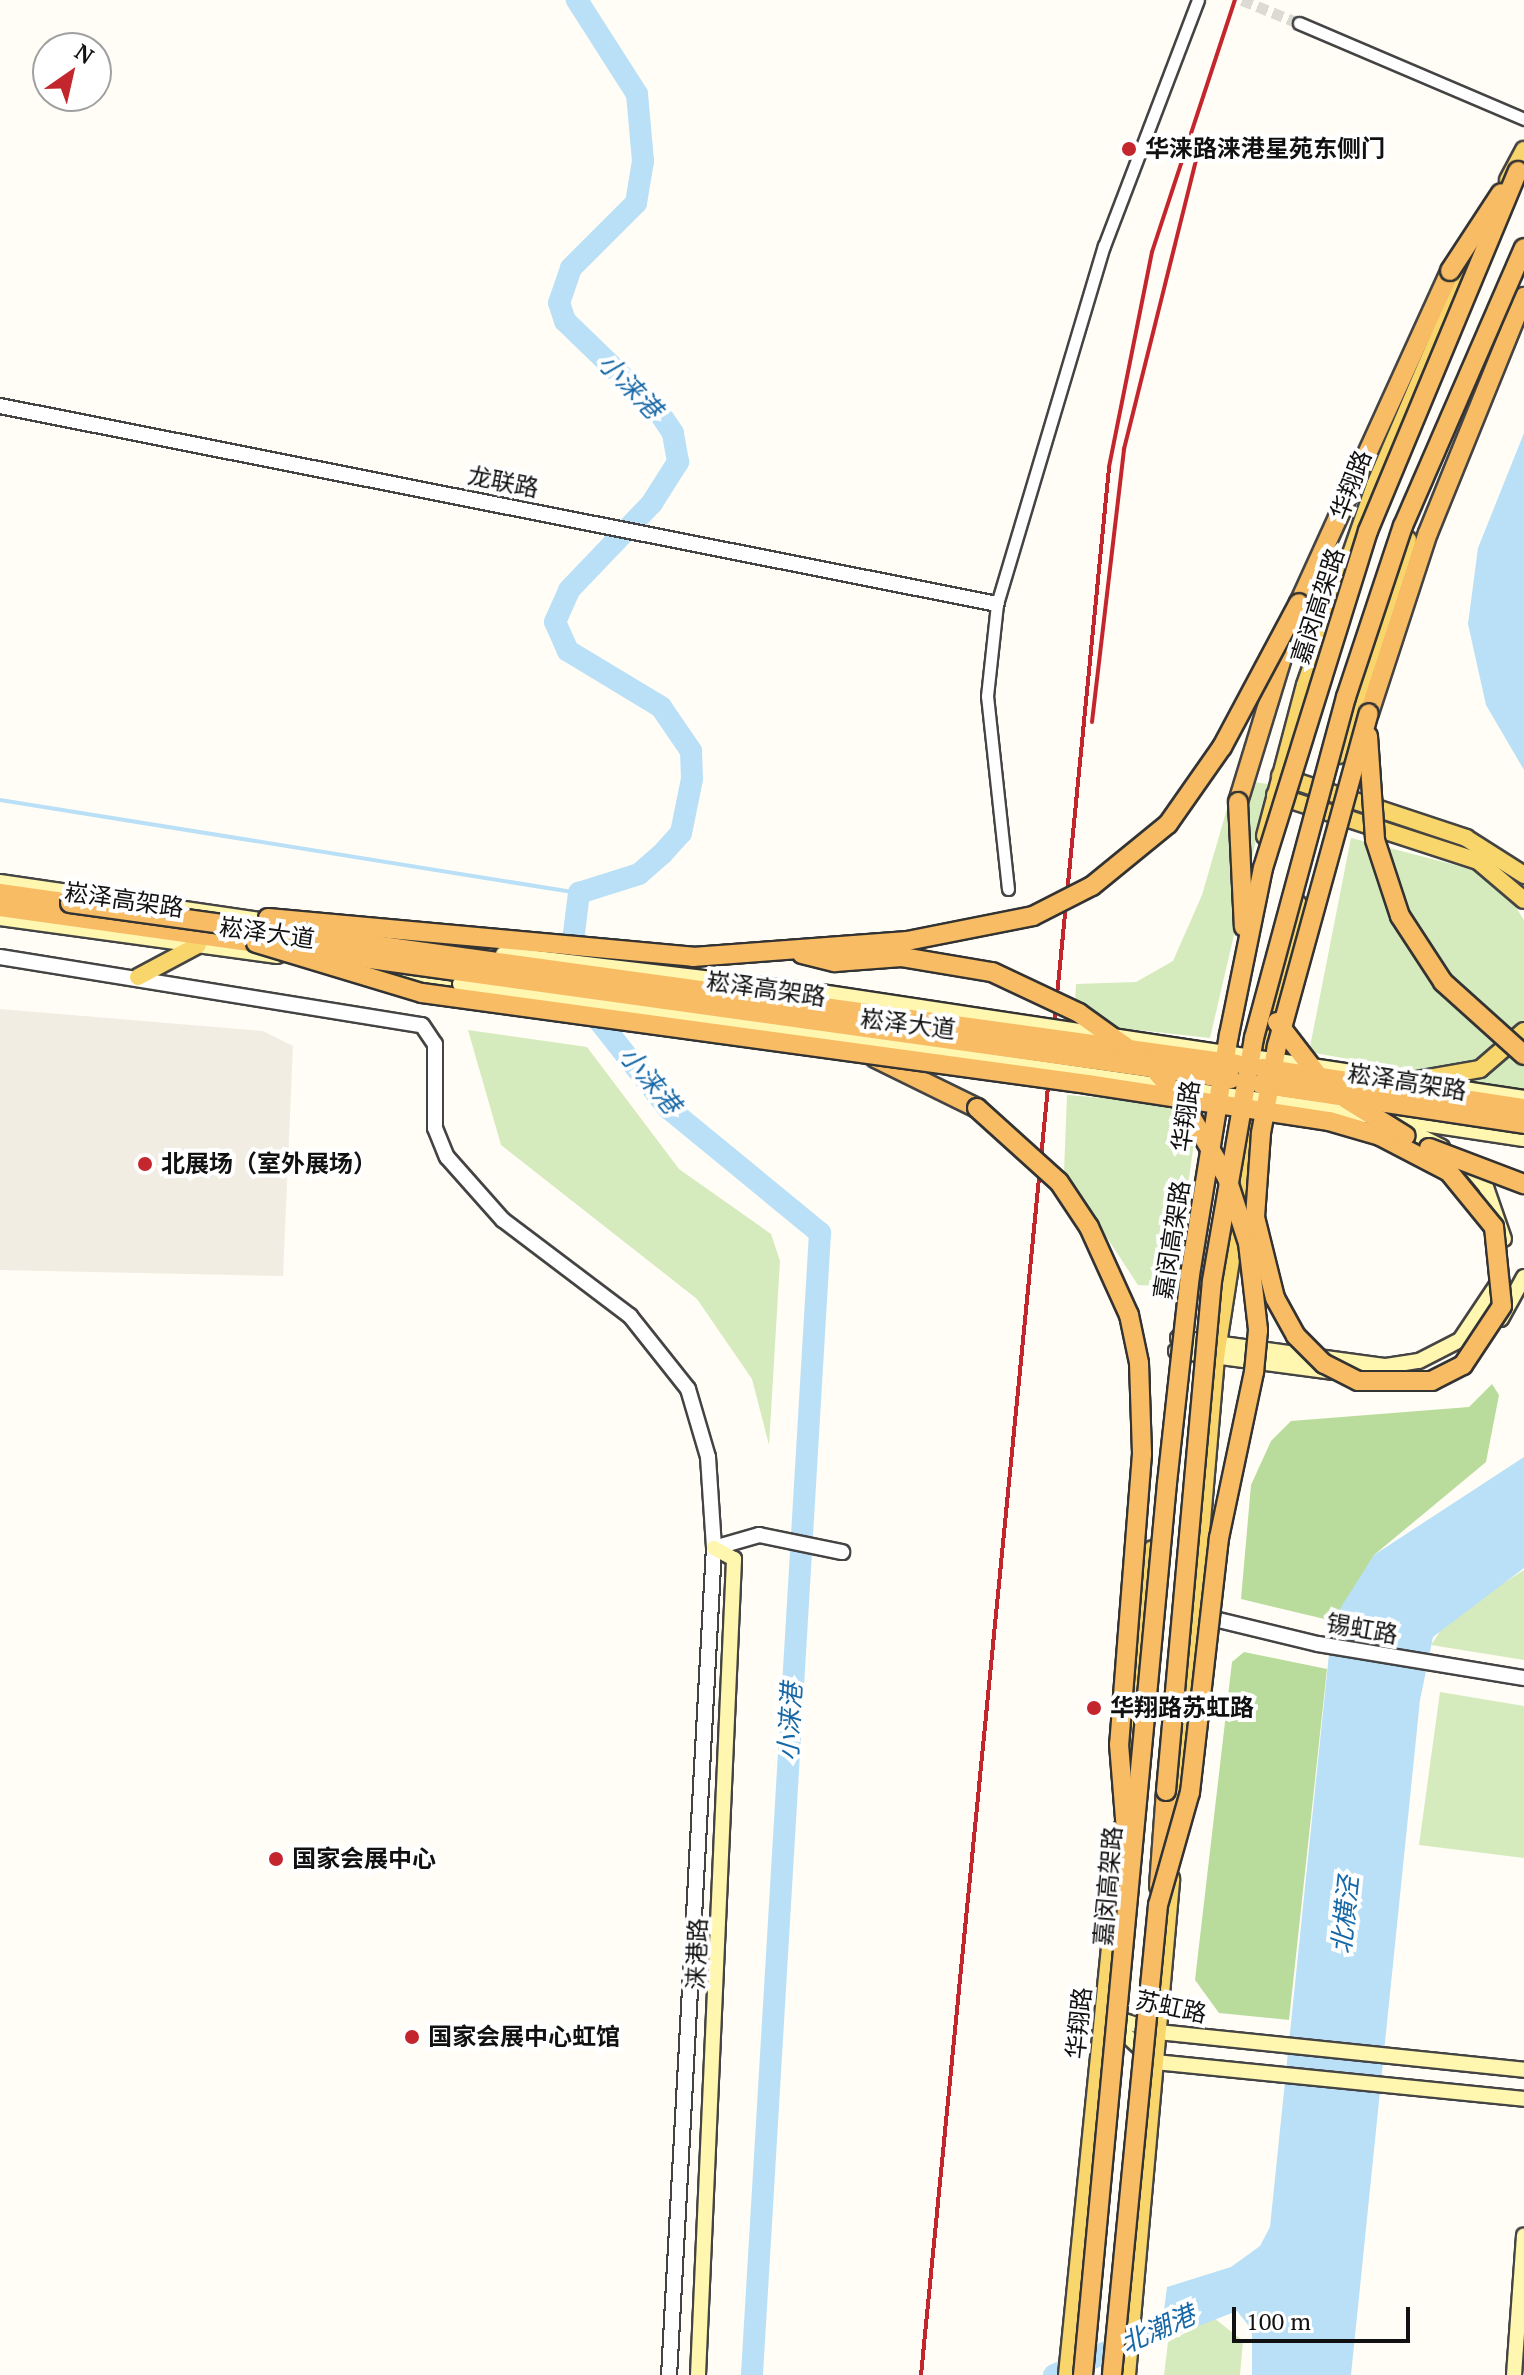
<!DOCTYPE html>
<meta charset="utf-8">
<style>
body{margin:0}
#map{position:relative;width:1524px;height:2375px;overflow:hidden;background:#fffdf5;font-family:"PT Serif","Noto Sans SC",serif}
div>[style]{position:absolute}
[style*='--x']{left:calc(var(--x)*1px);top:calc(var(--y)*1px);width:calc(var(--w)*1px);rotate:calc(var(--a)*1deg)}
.green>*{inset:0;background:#d5ebbd}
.forest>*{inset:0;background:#b9dc9c}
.plaza>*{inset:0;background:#f1ede2}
.water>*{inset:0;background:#b9e0f7}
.stream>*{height:4px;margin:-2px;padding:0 2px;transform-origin:2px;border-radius:2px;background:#b9e0f7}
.river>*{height:22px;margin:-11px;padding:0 11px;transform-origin:11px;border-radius:11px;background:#b9e0f7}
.minor-tunnel>*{height:11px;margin-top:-5.5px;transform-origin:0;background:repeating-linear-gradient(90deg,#dbdad3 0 11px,transparent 0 16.5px)}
.roads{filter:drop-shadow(2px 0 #444) drop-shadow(-2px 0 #444) drop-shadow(0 2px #444) drop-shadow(0 -2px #444)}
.minor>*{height:11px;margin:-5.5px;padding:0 5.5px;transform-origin:5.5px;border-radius:5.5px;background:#fff}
.tertiary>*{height:14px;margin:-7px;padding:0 7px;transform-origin:7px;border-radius:7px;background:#fff}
.secondary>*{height:14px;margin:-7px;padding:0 7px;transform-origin:7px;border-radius:7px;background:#fff6b0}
.primary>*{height:16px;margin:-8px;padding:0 8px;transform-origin:8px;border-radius:8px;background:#f9d66b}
.trunk>*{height:18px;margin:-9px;padding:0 9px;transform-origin:9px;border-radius:9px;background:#f7bc64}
.rail>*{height:4px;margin:-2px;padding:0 2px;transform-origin:2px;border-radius:2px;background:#c4262e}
.bridges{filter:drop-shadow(2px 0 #333) drop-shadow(-2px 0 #333) drop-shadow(0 2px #333) drop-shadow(0 -2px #333)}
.secondary-bridge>*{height:14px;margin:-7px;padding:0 7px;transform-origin:7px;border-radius:7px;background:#fff6b0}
.trunk-bridge>*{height:18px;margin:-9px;padding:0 9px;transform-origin:9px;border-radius:9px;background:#f7bc64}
.dots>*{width:22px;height:22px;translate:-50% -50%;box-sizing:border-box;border:4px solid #fff;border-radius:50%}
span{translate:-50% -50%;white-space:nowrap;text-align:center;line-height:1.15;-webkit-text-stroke:8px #fff;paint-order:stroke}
.poi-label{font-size:24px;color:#111;font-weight:700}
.left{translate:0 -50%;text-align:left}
.street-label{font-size:24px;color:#111}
.water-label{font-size:26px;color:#1768a6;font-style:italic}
.north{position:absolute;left:32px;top:32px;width:80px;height:80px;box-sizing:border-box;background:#fff;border:2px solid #a0a0a0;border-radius:50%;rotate:34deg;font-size:22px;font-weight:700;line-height:32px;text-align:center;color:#111}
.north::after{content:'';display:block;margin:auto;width:28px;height:36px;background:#c4262e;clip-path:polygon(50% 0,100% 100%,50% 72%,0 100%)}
.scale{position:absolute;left:1232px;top:2307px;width:178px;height:36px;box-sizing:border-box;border:4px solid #111;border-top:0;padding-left:10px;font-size:24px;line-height:28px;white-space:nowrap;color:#111;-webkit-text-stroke:6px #fff;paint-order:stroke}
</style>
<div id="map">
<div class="green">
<i style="clip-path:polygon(1253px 782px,1269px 784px,1210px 1038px,1074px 1023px,1076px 984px,1136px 982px,1173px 961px,1202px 895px,1231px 795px)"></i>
<i style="clip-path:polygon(1351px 838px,1482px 872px,1515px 906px,1524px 920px,1524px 1090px,1309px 1052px)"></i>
<i style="clip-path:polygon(468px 1030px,587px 1047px,679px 1169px,771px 1234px,780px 1261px,769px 1445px,752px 1379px,697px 1299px,501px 1145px)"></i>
<i style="clip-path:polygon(1067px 1095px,1199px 1106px,1174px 1287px,1138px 1285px,1064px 1172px)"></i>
<i style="clip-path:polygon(1524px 1570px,1524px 1660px,1431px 1645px,1449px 1618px)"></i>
<i style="clip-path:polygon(1440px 1692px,1524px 1706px,1524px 1858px,1419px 1845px)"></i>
<i style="clip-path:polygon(1214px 2318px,1243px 2341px,1240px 2375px,1164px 2375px,1168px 2342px)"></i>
</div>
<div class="forest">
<i style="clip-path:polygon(1492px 1384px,1499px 1395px,1486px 1462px,1374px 1555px,1337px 1622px,1241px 1599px,1251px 1485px,1271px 1441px,1291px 1421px,1469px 1407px)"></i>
<i style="clip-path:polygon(1244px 1652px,1327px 1669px,1289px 2020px,1219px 2013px,1195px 1980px,1232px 1662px)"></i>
</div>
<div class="plaza">
<i style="clip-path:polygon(0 1009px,263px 1031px,293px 1046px,283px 1276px,0 1270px)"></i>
</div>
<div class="water">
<i style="clip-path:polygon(1524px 433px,1524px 770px,1486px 705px,1468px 624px,1478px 548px)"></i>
<i style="clip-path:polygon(1524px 1457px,1524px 1568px,1433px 1637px,1420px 1700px,1351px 2375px,1252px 2375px,1252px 2330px,1237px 2311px,1160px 2341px,1167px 2287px,1231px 2267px,1260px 2246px,1270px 2227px,1329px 1654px,1341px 1607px,1374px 1555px)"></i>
</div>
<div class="stream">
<i style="--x:0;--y:800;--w:586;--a:9.13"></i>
</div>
<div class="river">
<i style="--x:570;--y:965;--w:73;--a:-82.9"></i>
<i style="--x:579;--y:893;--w:63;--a:-17.6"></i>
<i style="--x:639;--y:874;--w:30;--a:-41"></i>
<i style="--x:662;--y:854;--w:28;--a:-48"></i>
<i style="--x:681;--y:833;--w:55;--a:-78.5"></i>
<i style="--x:692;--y:779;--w:28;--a:-92"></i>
<i style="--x:691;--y:751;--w:53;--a:-124.3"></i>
<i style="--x:661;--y:707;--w:109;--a:-148.9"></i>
<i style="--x:568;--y:651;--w:32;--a:-114"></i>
<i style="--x:555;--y:622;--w:35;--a:-66"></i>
<i style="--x:569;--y:590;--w:120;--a:-46.3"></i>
<i style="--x:652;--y:503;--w:49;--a:-57.6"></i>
<i style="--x:678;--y:462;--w:29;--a:-100"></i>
<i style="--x:673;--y:433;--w:27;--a:-124"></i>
<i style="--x:658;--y:411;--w:129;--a:-135.9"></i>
<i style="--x:565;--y:321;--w:19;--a:-108"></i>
<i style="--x:559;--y:303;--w:37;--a:-71"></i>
<i style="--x:571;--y:268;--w:92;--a:-45"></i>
<i style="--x:636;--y:203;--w:43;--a:-80.5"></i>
<i style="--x:643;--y:161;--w:67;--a:-95.1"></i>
<i style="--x:637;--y:94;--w:112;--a:-122.6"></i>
<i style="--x:585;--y:1003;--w:134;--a:51.7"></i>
<i style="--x:668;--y:1108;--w:197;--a:39.4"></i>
<i style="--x:820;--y:1233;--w:1144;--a:93.41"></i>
<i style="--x:1054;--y:2375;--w:146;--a:-23.8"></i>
</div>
<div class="minor-tunnel">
<i style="--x:1242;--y:0;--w:61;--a:22"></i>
</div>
<div class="roads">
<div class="minor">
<i style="--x:1299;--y:23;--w:245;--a:23.1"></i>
<i style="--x:1008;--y:889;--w:194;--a:-96.2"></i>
<i style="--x:987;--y:696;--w:93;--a:-83.8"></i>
<i style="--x:997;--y:604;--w:374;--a:-73.4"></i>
<i style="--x:1104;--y:246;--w:263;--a:-69.1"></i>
</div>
<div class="tertiary">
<i style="--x:0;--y:406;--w:1016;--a:11.23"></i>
<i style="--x:0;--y:957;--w:427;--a:9.2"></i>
<i style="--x:422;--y:1025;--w:23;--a:56"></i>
<i style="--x:435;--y:1044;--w:84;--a:90"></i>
<i style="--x:435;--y:1128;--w:31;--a:68"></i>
<i style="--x:447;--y:1157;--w:84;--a:48.4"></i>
<i style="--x:503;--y:1220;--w:159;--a:37.1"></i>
<i style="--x:630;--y:1316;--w:93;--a:51.5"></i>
<i style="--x:688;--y:1389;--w:71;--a:73.6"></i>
<i style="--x:708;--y:1457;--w:91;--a:86.2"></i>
<i style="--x:714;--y:1548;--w:828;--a:93.11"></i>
<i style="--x:714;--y:1548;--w:47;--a:-16.1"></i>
<i style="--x:759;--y:1535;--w:85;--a:11.6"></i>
<i style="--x:1202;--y:1616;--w:119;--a:13.6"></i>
<i style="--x:1318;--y:1644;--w:209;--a:9.4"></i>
</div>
<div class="secondary">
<i style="--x:0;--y:882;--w:278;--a:8.3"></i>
<i style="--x:0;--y:918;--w:280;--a:7.8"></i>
<i style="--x:369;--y:970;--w:92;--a:8.7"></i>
<i style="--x:1398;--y:1120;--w:127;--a:8.6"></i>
<i style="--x:1400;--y:1126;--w:47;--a:26.6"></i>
<i style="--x:1466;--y:1163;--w:31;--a:50"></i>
<i style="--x:1486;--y:1187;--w:55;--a:70.9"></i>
<i style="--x:1501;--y:1319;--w:48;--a:-61.3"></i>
<i style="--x:1178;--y:1338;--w:210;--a:7.7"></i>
<i style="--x:1386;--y:1366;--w:33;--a:-9"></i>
<i style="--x:1419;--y:1361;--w:46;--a:-27.1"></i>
<i style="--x:1460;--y:1340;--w:69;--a:-56.3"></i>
<i style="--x:1176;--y:1351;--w:159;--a:7.6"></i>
<i style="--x:1109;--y:2016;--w:52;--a:18.1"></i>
<i style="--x:1158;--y:2032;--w:368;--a:5.9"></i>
<i style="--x:1110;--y:2020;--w:62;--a:43"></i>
<i style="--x:1155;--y:2062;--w:371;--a:5.7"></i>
<i style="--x:698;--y:2375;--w:817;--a:-87.47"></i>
<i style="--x:734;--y:1559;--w:23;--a:-151"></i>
<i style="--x:1514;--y:2375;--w:140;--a:-85.9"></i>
</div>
<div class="primary">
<i style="--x:1508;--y:180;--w:34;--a:-62"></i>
<i style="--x:1339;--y:755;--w:226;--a:-72.2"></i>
<i style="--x:1280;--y:776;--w:196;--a:18.4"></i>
<i style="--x:1466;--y:838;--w:69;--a:32.5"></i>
<i style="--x:1275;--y:795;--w:213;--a:18"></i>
<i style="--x:1478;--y:861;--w:60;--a:40.3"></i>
<i style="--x:1265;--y:836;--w:156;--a:-75.2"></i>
<i style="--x:1305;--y:685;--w:212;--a:-70.7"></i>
<i style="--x:1375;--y:485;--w:269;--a:-66.8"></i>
<i style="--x:138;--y:977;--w:68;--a:-28.1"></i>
<i style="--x:1262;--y:1073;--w:173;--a:-78"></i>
<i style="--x:1417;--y:1080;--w:64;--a:-9.9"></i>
<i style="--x:1480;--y:1069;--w:58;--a:-40.8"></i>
<i style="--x:1127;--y:1777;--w:229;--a:-83.7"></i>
<i style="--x:1176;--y:1824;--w:469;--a:-85.1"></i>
<i style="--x:1216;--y:1357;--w:260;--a:-81.2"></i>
<i style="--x:1067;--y:2375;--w:550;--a:-84.26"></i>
<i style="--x:1127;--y:2375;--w:498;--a:-84.9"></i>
</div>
<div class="trunk">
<i style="--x:1369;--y:713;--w:189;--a:-71.9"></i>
<i style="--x:1428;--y:533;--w:255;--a:-67.9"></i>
<i style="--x:1238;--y:802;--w:208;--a:-73"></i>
<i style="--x:1299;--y:603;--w:365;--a:-65.5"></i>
<i style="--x:0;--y:893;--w:71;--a:8.1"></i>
<i style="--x:0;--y:907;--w:259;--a:8"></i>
<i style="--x:875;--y:1058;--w:114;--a:26.1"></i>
<i style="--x:1159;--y:1886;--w:95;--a:-85.8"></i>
</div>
</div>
<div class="rail">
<i style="--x:1092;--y:722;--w:275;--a:-83.3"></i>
<i style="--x:1124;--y:449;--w:322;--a:-76"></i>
<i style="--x:921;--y:2375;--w:1917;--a:-84.37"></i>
<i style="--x:1109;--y:467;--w:219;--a:-78.7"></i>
<i style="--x:1152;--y:252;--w:265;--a:-71.8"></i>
</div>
<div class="bridges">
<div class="secondary-bridge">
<i style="--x:503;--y:954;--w:320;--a:6.8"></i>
<i style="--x:821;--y:992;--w:711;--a:8.57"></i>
<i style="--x:460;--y:984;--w:920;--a:8.25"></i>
</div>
<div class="trunk-bridge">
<i style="--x:1450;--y:271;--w:93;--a:-56.8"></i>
<i style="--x:1368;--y:736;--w:104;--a:86.1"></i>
<i style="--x:1375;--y:840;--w:80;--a:71.8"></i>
<i style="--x:1400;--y:916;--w:79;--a:56.9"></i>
<i style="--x:1443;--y:982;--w:109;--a:42"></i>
<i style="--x:1238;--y:802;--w:125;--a:87.3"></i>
<i style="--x:70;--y:903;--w:1178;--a:7.85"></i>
<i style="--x:268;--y:918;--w:427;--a:5.2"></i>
<i style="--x:693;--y:957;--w:215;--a:-4.3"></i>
<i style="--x:907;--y:941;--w:128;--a:-11.2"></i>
<i style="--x:1033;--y:916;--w:66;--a:-27"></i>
<i style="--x:1092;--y:886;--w:98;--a:-39.2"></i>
<i style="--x:1168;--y:824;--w:94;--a:-55"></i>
<i style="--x:1222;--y:747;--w:163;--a:-61.9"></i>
<i style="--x:256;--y:943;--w:173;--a:16.8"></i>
<i style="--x:422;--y:993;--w:671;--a:7.79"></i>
<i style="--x:1087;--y:1084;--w:245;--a:8.7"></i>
<i style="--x:1329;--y:1121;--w:53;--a:16.4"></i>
<i style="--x:1380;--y:1136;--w:78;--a:27.6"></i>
<i style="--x:1449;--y:1172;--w:71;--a:50.7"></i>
<i style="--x:1494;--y:1227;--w:79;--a:84.2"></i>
<i style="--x:1502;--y:1306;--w:71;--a:123.5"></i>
<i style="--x:1463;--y:1365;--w:35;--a:153"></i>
<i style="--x:1432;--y:1381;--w:74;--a:180"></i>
<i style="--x:1358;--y:1381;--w:38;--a:-153"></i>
<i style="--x:1324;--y:1364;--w:40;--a:-135"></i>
<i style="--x:1296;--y:1336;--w:43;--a:-118.9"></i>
<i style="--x:1275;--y:1298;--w:83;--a:-103.9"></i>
<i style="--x:1255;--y:1217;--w:84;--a:-85.9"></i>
<i style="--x:1261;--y:1133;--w:88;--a:-79.6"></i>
<i style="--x:1277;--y:1046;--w:345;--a:-74.6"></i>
<i style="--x:298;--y:949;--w:942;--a:7.93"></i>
<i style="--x:802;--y:954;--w:34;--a:14"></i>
<i style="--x:835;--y:962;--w:67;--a:-4.3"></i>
<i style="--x:902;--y:957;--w:91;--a:9.5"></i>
<i style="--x:992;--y:972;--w:96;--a:25.2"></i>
<i style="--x:1079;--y:1013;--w:87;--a:35.7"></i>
<i style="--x:1150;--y:1064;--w:55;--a:50.2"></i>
<i style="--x:1185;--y:1106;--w:83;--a:59.7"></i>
<i style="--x:1227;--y:1178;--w:68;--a:72.1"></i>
<i style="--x:1248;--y:1243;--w:88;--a:83.4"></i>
<i style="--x:1258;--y:1330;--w:42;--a:95.4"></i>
<i style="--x:1254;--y:1372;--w:170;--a:101.9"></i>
<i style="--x:1219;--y:1538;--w:256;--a:96.5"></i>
<i style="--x:1190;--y:1792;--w:117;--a:105.8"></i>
<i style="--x:1158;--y:1905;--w:472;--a:95.6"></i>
<i style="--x:1277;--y:1022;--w:71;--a:52.5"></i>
<i style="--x:1262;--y:1068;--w:265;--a:8.7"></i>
<i style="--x:1260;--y:1084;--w:267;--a:8.6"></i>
<i style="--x:1346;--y:1099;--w:70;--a:31.7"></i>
<i style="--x:977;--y:1108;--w:110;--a:42.1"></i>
<i style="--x:1059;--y:1182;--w:54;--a:56.3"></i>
<i style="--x:1089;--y:1227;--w:97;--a:65.6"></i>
<i style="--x:1129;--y:1315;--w:49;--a:78.2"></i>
<i style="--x:1139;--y:1363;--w:91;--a:88.1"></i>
<i style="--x:1142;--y:1454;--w:291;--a:94.5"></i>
<i style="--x:1119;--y:1744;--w:100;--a:85.4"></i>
<i style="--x:1429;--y:1148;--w:102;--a:20.8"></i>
<i style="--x:1166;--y:1791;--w:512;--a:-84.85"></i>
<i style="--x:1212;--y:1281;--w:247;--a:-80.2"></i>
<i style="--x:1254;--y:1038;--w:353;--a:-74.9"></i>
<i style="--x:1346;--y:697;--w:180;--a:-71.6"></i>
<i style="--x:1403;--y:526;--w:303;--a:-66.5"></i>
<i style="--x:1083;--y:2375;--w:896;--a:-84.62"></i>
<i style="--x:1167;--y:1483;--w:209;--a:-83.7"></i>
<i style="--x:1190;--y:1275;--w:243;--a:-80.8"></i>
<i style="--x:1229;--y:1035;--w:170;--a:-78.5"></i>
<i style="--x:1263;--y:868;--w:353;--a:-72.7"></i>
<i style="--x:1368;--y:531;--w:390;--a:-67.4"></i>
</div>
</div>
<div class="dots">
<i style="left:1129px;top:149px;background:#c4262e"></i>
<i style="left:145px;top:1164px;background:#c4262e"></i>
<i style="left:1094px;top:1708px;background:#c4262e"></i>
<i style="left:276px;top:1859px;background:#c4262e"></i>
<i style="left:412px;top:2037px;background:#c4262e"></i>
</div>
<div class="poi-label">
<span class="left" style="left:1145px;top:149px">华涞路涞港星苑东侧门</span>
<span class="left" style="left:161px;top:1164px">北展场（室外展场）</span>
<span class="left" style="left:1110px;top:1708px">华翔路苏虹路</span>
<span class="left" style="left:292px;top:1859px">国家会展中心</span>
<span class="left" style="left:428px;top:2037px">国家会展中心虹馆</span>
</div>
<div class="street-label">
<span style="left:503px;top:482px;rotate:11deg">龙联路</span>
<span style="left:1351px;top:485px;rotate:-69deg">华翔路</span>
<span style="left:1318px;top:606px;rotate:-72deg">嘉闵高架路</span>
<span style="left:124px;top:900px;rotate:8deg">崧泽高架路</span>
<span style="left:267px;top:933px;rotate:8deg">崧泽大道</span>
<span style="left:766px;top:989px;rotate:8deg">崧泽高架路</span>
<span style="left:908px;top:1024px;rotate:7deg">崧泽大道</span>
<span style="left:1407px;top:1082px;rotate:9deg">崧泽高架路</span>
<span style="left:1186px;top:1116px;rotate:-82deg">华翔路</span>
<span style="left:1172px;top:1240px;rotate:-81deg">嘉闵高架路</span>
<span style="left:1362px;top:1629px;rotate:10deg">锡虹路</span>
<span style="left:1108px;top:1886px;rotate:-85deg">嘉闵高架路</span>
<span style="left:697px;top:1954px;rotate:-88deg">涞港路</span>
<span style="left:1171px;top:2007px;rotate:12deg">苏虹路</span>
<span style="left:1079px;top:2023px;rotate:-84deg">华翔路</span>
</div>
<div class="water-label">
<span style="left:630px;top:386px;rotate:46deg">小涞港</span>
<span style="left:650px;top:1080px;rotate:50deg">小涞港</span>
<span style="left:790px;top:1722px;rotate:-87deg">小涞港</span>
<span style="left:1345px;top:1915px;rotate:-84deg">北横泾</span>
<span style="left:1158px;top:2329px;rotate:-24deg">北潮港</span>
</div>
<div class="north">N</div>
<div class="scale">100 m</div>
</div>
